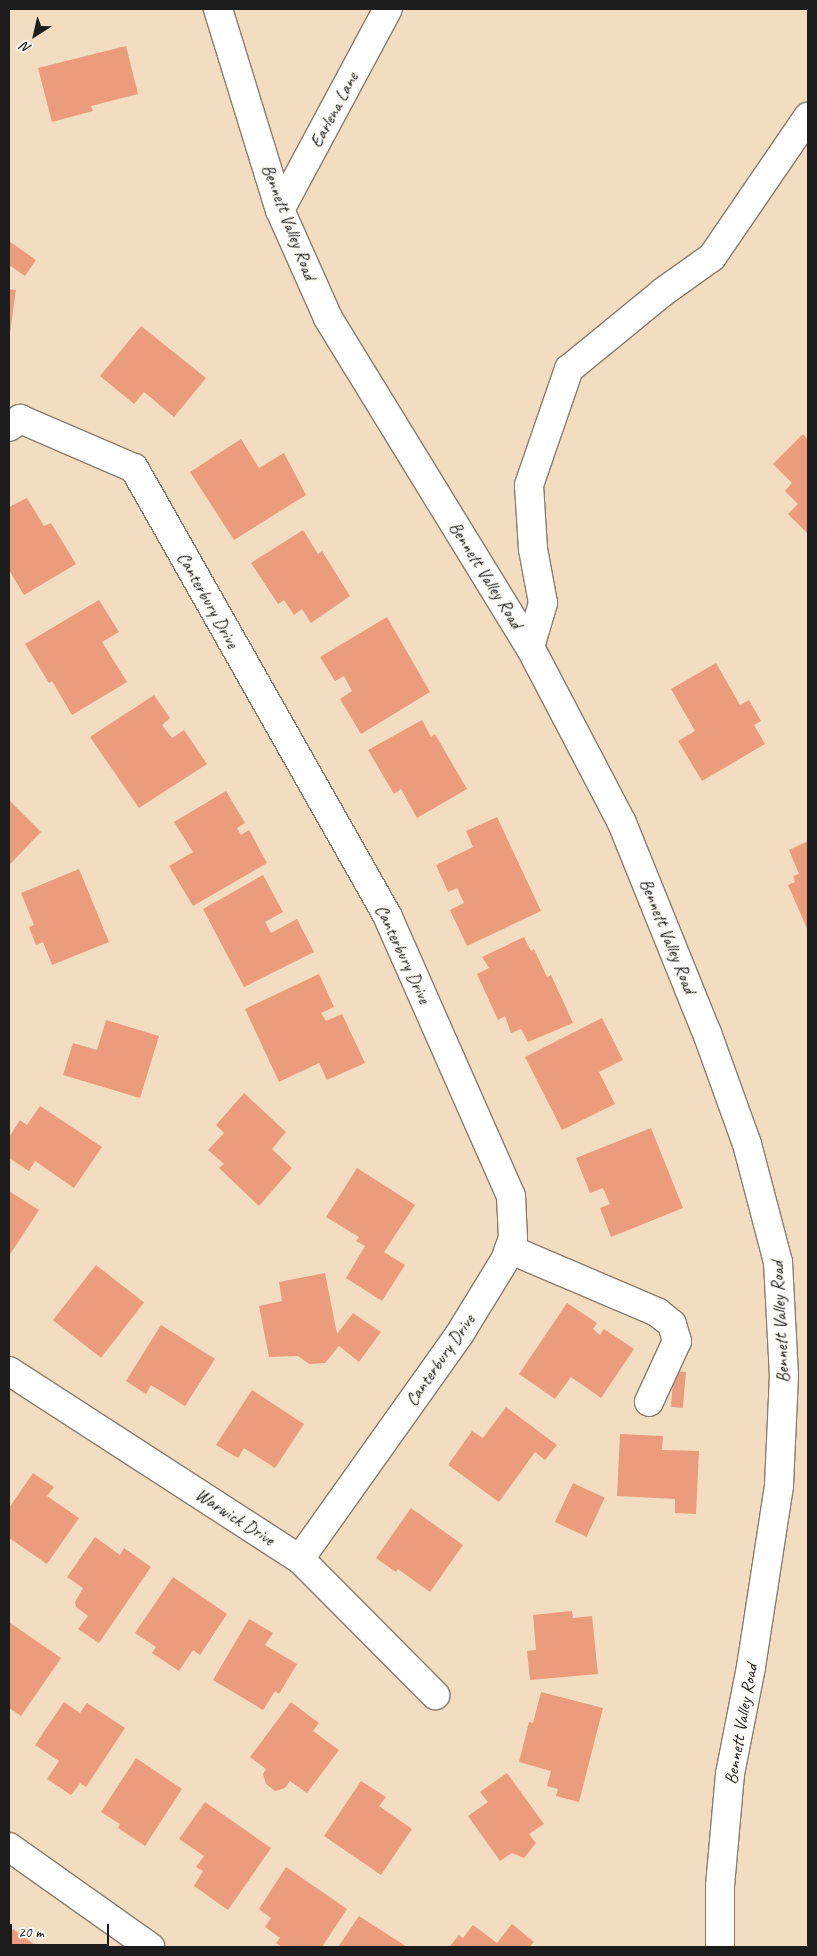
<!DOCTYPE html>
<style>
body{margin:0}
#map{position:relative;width:817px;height:1956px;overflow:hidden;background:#f3ddc0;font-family:Caveat,sans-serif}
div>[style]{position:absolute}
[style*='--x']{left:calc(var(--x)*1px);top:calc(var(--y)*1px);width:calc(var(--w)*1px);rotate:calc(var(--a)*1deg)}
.building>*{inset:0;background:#eb9c7d;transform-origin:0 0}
.roads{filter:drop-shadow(1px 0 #887c6e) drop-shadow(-1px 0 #887c6e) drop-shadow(0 1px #887c6e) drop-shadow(0 -1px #887c6e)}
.minor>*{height:28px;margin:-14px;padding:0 14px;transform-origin:14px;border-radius:14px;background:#fff}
span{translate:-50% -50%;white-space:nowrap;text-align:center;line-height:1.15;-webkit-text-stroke:4.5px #fdfcf7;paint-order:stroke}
.street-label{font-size:18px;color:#1c1c1c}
.frame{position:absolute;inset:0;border:10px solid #1c1c1c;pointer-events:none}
.north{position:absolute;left:10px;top:10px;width:50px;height:50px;-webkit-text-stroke:4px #fdfcf7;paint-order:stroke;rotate:215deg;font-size:14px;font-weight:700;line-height:20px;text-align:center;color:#1c1c1c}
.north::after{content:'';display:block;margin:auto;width:18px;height:22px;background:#1c1c1c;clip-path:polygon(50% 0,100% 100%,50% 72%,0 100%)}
.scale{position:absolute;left:10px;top:1924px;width:99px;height:22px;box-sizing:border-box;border:2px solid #1c1c1c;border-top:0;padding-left:6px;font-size:15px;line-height:18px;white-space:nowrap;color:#1c1c1c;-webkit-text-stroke:4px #fdfcf7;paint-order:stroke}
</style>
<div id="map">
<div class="building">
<i style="clip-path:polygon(126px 46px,138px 94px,91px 106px,93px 111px,52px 122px,38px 68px)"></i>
<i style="clip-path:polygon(9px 241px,36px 260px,25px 276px,9px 265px)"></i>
<i style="left:9px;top:289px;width:7px;height:60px;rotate:8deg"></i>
<i style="clip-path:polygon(141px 326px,206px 378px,174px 417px,144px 392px,134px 404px,100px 376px)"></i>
<i style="clip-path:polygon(803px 434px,808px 440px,808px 534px,788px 514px,798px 504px,785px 491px,792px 483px,773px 464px)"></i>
<i style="clip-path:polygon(241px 439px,259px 468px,284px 453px,306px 495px,234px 540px,190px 472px)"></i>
<i style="clip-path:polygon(27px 498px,44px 526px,51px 523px,76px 564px,24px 595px,9px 570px,9px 507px)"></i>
<i style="clip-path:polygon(303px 530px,318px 554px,322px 551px,350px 596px,311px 623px,302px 609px,294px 615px,284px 600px,278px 604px,251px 563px)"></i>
<i style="clip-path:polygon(99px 600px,119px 632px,102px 642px,127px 682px,72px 715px,52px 681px,49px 683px,25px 644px)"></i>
<i style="clip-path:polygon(387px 617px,430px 692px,361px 734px,340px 699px,352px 691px,344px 676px,335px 681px,320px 657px)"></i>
<i style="clip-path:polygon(716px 663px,740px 705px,749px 700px,761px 721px,754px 725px,765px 744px,702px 781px,678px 741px,695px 731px,671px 689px)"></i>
<i style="clip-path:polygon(154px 695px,170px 718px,162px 725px,172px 738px,184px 730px,207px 764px,139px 808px,90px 737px)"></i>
<i style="clip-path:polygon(422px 720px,431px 737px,435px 734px,467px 789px,417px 818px,401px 789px,394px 794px,368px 750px)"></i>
<i style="clip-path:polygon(226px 791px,245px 823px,237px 828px,241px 835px,249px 830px,267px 863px,193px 906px,169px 866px,193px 852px,174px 822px)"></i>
<i style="clip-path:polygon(9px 800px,41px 832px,9px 865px)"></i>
<i style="clip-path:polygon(497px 817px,541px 911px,467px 946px,450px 910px,464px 903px,457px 888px,448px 892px,436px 865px,473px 847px,466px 831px)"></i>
<i style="clip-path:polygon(808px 841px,808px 931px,788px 885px,795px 882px,793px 876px,799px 874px,789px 850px)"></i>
<i style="clip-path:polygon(79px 869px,109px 942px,52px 965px,43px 942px,36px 945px,29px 927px,34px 925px,21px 893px)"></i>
<i style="clip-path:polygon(263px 875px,283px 912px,265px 922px,271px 933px,297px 919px,314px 952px,244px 987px,203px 909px)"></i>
<i style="clip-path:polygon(524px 937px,531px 951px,534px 949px,547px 977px,551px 975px,573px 1023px,528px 1042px,521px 1029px,511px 1033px,505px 1016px,498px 1020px,477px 974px,489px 968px,482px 957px)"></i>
<i style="clip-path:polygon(319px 974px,334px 1007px,321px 1013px,326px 1021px,342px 1014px,365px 1063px,327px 1080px,319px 1063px,279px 1082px,245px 1009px)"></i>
<i style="clip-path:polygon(602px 1018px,623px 1060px,599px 1072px,615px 1104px,562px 1130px,525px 1057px)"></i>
<i style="clip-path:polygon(106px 1020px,159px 1036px,140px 1098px,63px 1075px,73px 1043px,97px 1050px)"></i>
<i style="clip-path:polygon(244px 1093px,286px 1132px,272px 1149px,292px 1168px,259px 1206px,219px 1168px,224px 1164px,208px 1150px,224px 1133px,216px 1125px)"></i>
<i style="clip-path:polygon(40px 1106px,102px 1147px,74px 1188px,35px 1161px,29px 1171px,9px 1158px,9px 1137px,20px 1120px,27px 1125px)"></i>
<i style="clip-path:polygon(651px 1128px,683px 1208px,611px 1237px,600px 1208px,610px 1204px,603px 1188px,590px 1193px,576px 1158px)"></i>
<i style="clip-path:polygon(357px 1168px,415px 1205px,384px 1252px,405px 1265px,382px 1301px,346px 1278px,365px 1246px,356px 1241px,359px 1237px,326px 1217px)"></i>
<i style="clip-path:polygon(9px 1191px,39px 1210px,9px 1256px)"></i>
<i style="left:96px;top:1265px;width:61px;height:70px;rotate:38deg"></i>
<i style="clip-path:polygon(325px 1273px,337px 1334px,353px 1313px,381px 1332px,359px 1362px,339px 1346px,325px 1363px,309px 1364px,298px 1356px,269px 1357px,259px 1306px,282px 1301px,279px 1282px)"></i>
<i style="clip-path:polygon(567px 1303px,597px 1323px,593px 1329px,600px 1335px,604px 1329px,634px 1349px,601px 1398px,571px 1377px,555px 1399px,519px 1374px)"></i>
<i style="clip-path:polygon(161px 1325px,215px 1359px,185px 1406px,151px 1385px,146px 1394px,126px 1381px)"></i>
<i style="left:674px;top:1371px;width:12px;height:36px;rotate:5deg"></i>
<i style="clip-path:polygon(252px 1390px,304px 1424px,275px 1468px,244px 1448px,238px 1458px,216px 1445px)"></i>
<i style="clip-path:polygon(506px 1407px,557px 1445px,545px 1460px,535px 1452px,499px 1502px,448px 1465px,472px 1431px,483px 1438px)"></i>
<i style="clip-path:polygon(620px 1434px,663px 1436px,662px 1450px,699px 1451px,696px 1514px,675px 1513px,675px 1499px,617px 1496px)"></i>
<i style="clip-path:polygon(33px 1473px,54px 1487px,47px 1496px,79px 1518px,47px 1564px,9px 1538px,9px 1508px)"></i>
<i style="left:573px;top:1483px;width:35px;height:43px;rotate:25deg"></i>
<i style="clip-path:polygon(411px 1508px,463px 1545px,430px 1592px,398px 1569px,396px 1572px,376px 1558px)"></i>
<i style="clip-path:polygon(95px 1537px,120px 1555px,124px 1548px,151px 1567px,99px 1643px,78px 1629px,88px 1616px,76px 1607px,75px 1602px,83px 1588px,67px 1577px)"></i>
<i style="clip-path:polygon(173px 1577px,227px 1614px,200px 1655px,193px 1650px,179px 1671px,152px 1653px,156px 1647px,135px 1633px)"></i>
<i style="clip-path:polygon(572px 1611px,573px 1618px,592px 1616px,598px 1674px,530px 1680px,527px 1651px,536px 1650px,533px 1615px)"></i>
<i style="clip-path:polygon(249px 1619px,273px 1633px,265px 1645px,297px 1664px,279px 1694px,275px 1691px,263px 1710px,213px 1680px)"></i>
<i style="clip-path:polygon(9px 1622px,61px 1658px,21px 1716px,9px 1708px)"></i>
<i style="clip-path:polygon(541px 1692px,603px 1708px,579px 1802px,556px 1796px,558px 1789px,547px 1786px,551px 1771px,519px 1762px,529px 1722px,533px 1723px)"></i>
<i style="clip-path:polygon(64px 1702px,80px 1713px,87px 1703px,125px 1728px,86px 1787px,80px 1783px,71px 1795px,47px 1779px,59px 1761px,35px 1745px)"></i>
<i style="clip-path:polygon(291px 1702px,319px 1723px,313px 1731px,339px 1750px,307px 1793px,290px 1781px,285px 1788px,275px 1791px,266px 1784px,263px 1774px,266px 1769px,250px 1757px)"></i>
<i style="clip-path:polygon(136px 1758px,182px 1789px,145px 1846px,118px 1828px,120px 1824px,101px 1812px)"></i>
<i style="clip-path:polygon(507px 1773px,544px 1824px,529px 1834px,536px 1843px,524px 1858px,512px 1853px,500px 1861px,468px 1816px,488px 1802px,480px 1792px)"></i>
<i style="clip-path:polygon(361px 1781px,386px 1797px,379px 1806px,412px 1829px,381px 1875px,324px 1836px)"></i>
<i style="clip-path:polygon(205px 1802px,271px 1848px,228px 1910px,194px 1886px,203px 1871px,196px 1867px,204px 1856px,179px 1839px)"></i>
<i style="clip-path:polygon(286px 1867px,347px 1909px,322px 1947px,282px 1947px,276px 1943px,280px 1938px,265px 1927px,271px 1918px,259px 1909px)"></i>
<i style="clip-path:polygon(359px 1916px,407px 1947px,338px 1947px)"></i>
<i style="clip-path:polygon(512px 1924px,534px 1942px,529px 1947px,449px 1947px,459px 1935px,463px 1938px,473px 1925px,497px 1943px)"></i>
<i style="clip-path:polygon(13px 1929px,38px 1947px,9px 1947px,9px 1932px,10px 1933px)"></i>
</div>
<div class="roads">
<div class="minor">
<i style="--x:218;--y:9;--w:210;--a:72.9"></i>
<i style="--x:280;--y:210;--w:118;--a:66"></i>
<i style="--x:328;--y:318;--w:386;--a:58.5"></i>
<i style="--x:530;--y:647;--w:199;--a:62.4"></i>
<i style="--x:622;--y:823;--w:227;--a:68"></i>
<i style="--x:707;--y:1033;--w:118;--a:70.2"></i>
<i style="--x:747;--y:1144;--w:122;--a:75.3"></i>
<i style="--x:778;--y:1262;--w:113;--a:87"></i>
<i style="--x:784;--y:1375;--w:111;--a:92.6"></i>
<i style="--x:779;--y:1486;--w:183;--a:98.8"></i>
<i style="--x:751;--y:1667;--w:109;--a:101.1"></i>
<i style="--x:730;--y:1774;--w:112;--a:95.1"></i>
<i style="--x:720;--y:1886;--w:61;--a:90"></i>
<i style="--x:280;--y:210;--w:228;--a:-61.8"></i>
<i style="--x:9;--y:427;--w:14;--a:-36"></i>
<i style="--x:20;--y:419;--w:124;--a:23.3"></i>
<i style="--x:134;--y:468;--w:514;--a:60.49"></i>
<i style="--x:387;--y:915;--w:307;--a:66.2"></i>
<i style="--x:511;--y:1196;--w:42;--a:87.3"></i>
<i style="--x:513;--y:1238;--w:23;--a:110"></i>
<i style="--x:505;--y:1260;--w:88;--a:121.5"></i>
<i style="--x:459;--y:1335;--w:275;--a:125.4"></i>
<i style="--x:530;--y:647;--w:46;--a:-73.5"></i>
<i style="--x:543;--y:603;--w:55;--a:-100.5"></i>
<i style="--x:533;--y:549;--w:64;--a:-93.6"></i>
<i style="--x:529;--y:485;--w:123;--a:-71"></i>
<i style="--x:569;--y:369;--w:122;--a:-39.3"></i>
<i style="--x:663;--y:292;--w:60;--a:-35.5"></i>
<i style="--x:712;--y:257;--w:170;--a:-55.6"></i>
<i style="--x:509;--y:1249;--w:161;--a:23.1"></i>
<i style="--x:657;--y:1312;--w:19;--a:39"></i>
<i style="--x:672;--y:1324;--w:18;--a:74"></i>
<i style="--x:677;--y:1341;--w:67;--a:114.7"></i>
<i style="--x:9;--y:1371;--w:346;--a:32.9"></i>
<i style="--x:300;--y:1559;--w:192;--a:45.2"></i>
<i style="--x:9;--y:1847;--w:173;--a:35.3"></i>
</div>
</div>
<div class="street-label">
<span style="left:334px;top:110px;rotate:-62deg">Earlena Lane</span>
<span style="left:289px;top:222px;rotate:69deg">Bennett Valley Road</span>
<span style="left:486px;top:575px;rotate:58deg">Bennett Valley Road</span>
<span style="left:208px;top:600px;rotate:61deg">Canterbury Drive</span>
<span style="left:668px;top:936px;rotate:68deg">Bennett Valley Road</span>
<span style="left:403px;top:954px;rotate:65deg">Canterbury Drive</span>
<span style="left:780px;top:1322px;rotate:-93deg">Bennett Valley Road</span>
<span style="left:440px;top:1360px;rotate:-55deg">Canterbury Drive</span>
<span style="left:235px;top:1517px;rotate:33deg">Warwick Drive</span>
<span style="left:741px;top:1724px;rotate:-80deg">Bennett Valley Road</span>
</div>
<div class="frame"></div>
<div class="north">N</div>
<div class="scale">20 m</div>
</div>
